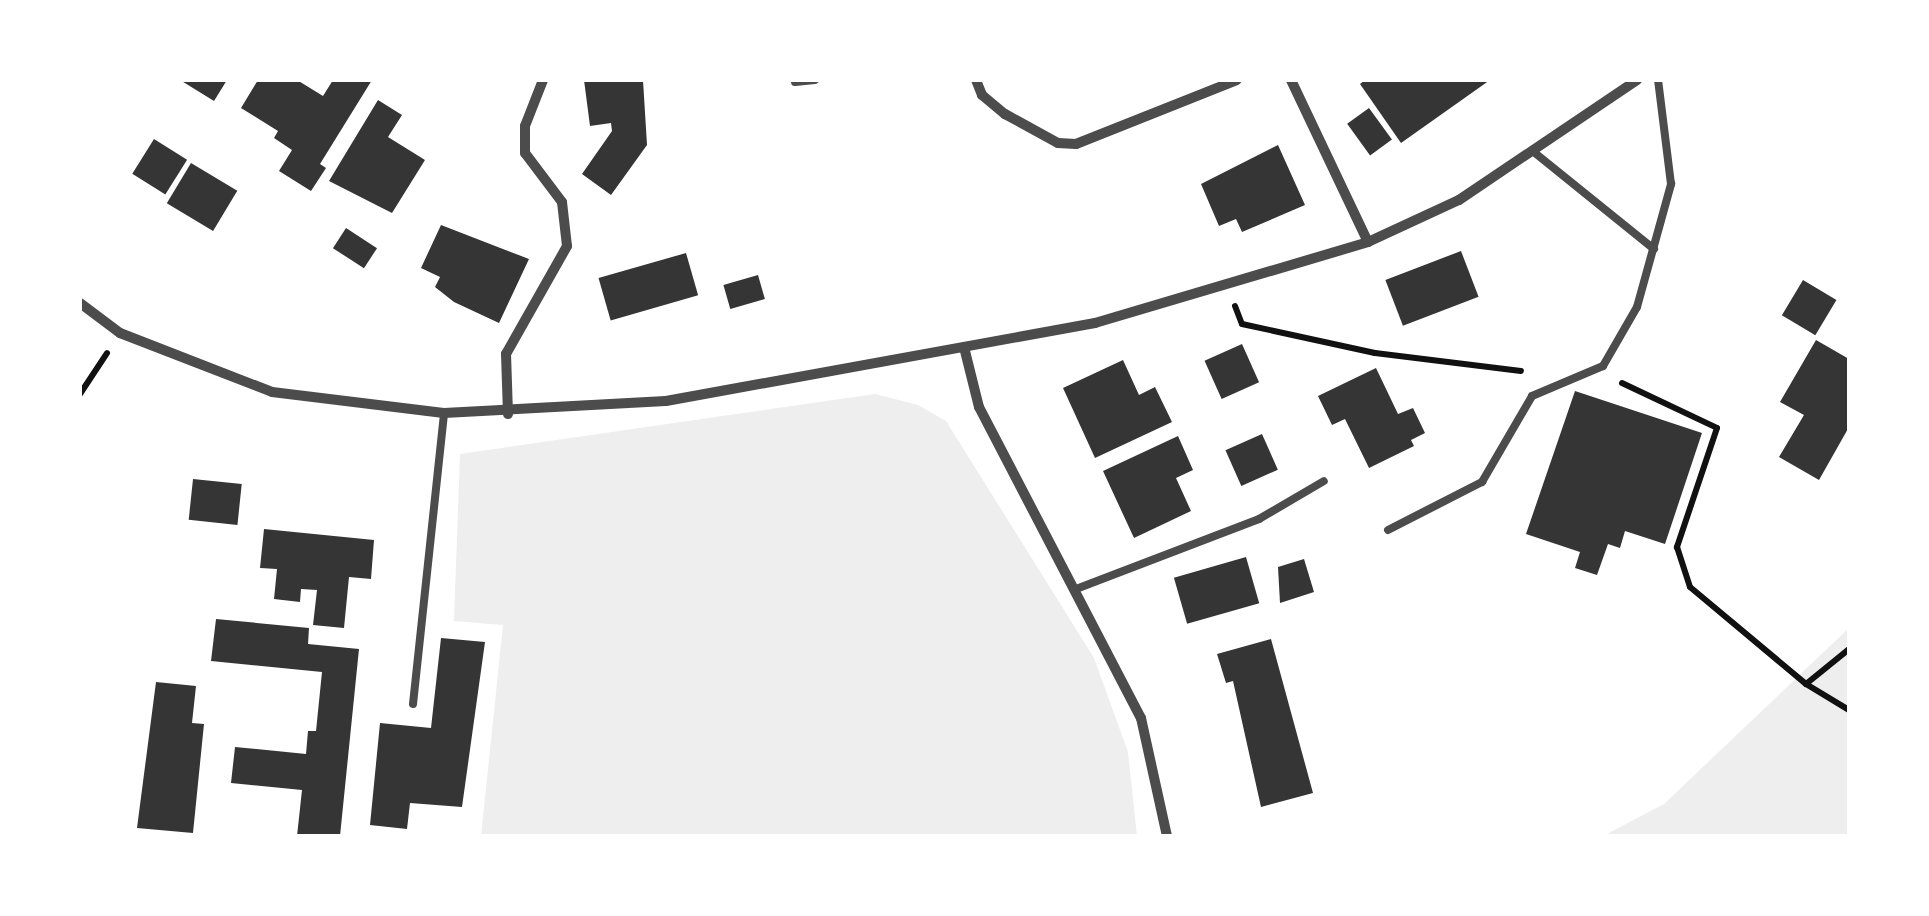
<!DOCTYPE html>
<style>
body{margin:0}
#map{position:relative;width:1929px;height:916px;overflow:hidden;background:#fff;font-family:Mulish,sans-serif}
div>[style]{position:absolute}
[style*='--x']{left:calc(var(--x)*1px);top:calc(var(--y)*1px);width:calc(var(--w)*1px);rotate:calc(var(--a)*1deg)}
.green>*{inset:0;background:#eee}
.building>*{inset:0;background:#353535;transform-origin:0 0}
.path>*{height:6px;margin:-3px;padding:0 3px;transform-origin:3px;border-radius:3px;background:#111}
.service>*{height:8px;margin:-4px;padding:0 4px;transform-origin:4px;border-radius:4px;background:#4c4c4c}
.minor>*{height:10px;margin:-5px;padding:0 5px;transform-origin:5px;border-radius:5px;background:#4c4c4c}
span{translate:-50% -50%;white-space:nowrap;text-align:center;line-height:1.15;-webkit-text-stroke:8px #fff;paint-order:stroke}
.frame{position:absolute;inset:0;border:82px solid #fff;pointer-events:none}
</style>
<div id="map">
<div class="green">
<i style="clip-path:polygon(875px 394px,918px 405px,946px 421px,1094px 658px,1128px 752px,1137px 836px,481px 836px,503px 625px,454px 621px,460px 454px)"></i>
<i style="clip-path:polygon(1849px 628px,1849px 836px,1603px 836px,1664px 804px)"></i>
</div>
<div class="building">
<i style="clip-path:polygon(180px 80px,227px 80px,214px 101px)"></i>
<i style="clip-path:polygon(258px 80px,297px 80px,323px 96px,333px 80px,372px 80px,320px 164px,326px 168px,311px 191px,279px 171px,292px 150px,274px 138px,278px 131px,241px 108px)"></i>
<i style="clip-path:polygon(584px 80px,643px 80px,647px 145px,611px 195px,582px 174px,612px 131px,611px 123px,590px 126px)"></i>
<i style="clip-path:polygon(1365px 80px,1490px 80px,1401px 143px,1360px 84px)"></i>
<i style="clip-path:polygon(378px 100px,402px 115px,388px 137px,425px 160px,392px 213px,329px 181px)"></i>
<i style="left:1369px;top:108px;width:39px;height:27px;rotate:54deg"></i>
<i style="left:154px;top:139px;width:39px;height:41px;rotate:32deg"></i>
<i style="clip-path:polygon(1278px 145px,1305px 205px,1242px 232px,1236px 219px,1219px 226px,1201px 184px)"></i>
<i style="left:191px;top:163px;width:54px;height:47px;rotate:31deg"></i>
<i style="clip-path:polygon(441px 225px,529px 259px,499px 323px,454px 302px,435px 287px,440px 277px,421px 268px)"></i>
<i style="left:346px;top:228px;width:37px;height:24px;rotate:33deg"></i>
<i style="left:1461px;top:251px;width:49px;height:81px;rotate:69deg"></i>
<i style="left:686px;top:253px;width:44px;height:91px;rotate:74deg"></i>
<i style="left:758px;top:275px;width:25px;height:36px;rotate:74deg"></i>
<i style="left:1803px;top:280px;width:39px;height:41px;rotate:31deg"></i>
<i style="clip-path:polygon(1816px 340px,1849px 359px,1849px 427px,1819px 480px,1779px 457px,1804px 415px,1780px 402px)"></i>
<i style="left:1242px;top:344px;width:42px;height:41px;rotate:66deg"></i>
<i style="clip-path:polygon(1123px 360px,1139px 395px,1155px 387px,1172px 422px,1095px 458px,1063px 388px)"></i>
<i style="clip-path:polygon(1376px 368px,1398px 414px,1413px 408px,1425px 433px,1411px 440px,1414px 446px,1369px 468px,1345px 419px,1332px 425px,1318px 396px)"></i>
<i style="clip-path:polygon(1575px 391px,1702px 433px,1665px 544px,1625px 531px,1620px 548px,1608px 544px,1597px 575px,1575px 568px,1580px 552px,1526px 534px)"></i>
<i style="left:1262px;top:434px;width:39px;height:40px;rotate:66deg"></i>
<i style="clip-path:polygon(1178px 436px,1193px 470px,1176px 478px,1191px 511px,1134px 538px,1103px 471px)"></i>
<i style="left:193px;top:479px;width:49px;height:41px;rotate:6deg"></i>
<i style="clip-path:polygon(264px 529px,374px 540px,371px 579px,349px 577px,344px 628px,313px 625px,317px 590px,301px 589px,300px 602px,274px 599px,277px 569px,260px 568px)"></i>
<i style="left:1246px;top:557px;width:48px;height:75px;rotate:74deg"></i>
<i style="clip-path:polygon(1304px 559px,1314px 592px,1280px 603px,1278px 567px)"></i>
<i style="clip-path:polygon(216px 619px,309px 628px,308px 644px,359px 649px,340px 836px,297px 836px,302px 790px,231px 783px,235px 747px,306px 754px,308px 731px,316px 731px,322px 672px,211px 661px)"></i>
<i style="clip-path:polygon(441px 638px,485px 642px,462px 807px,410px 803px,407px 829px,370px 825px,380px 723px,431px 728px)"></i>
<i style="clip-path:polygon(1271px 639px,1313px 793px,1261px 807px,1233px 681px,1226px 683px,1217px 654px)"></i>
<i style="clip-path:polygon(156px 682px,196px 686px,192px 723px,204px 724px,193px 833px,137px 828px)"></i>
</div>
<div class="path">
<i style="--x:1235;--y:306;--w:19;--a:69"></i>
<i style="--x:1242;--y:324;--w:136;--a:12.3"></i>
<i style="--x:1375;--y:353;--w:147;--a:7"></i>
<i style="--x:1622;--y:383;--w:105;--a:25.3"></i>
<i style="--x:1717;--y:428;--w:126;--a:108.6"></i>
<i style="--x:1677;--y:547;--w:42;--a:72"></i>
<i style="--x:1690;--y:587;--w:151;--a:39.9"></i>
<i style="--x:1806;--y:684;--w:50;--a:31.2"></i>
<i style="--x:80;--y:394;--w:49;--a:-56.6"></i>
<i style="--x:1806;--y:684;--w:55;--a:-39.1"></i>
</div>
<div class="service">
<i style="--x:795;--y:82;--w:20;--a:-6"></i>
<i style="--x:1535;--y:153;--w:153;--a:38.9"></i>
<i style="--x:1388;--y:530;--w:106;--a:-27.1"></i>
<i style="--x:1482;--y:482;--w:99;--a:-59.8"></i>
<i style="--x:1532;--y:396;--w:77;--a:-22.9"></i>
<i style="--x:1603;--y:366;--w:68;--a:-60"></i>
<i style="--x:1637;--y:307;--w:128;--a:-74.5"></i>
<i style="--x:1671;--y:184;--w:105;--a:-97.1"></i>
<i style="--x:1076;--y:589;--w:196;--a:-20.9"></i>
<i style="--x:1259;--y:519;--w:75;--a:-30.3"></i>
<i style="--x:413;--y:704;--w:293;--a:-83.9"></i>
</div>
<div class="minor">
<i style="--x:976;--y:80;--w:16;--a:68"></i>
<i style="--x:982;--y:95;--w:30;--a:40"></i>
<i style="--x:1005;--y:114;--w:60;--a:28.7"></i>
<i style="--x:1058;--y:143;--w:18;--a:3"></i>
<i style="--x:1076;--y:144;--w:173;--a:-21.7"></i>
<i style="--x:1291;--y:80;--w:179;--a:64.6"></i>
<i style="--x:80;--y:303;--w:50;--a:36.9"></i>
<i style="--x:120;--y:333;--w:163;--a:21.2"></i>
<i style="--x:272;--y:392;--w:173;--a:7"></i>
<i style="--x:444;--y:413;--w:222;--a:-3.1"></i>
<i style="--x:666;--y:401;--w:436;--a:-10.3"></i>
<i style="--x:1095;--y:323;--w:285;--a:-16.5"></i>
<i style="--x:1368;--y:242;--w:100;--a:-24.8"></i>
<i style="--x:1459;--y:200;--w:215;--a:-34"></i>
<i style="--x:964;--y:347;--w:62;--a:76"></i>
<i style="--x:979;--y:407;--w:351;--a:62.5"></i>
<i style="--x:1141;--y:718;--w:121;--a:77.6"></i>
<i style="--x:508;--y:414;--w:60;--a:-91.9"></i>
<i style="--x:506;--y:354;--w:124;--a:-60.5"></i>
<i style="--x:567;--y:246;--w:44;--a:-96.5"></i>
<i style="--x:562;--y:202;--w:61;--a:-127.1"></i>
<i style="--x:525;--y:153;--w:27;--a:-90"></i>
<i style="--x:525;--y:126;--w:49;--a:-68.6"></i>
</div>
<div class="frame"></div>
</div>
